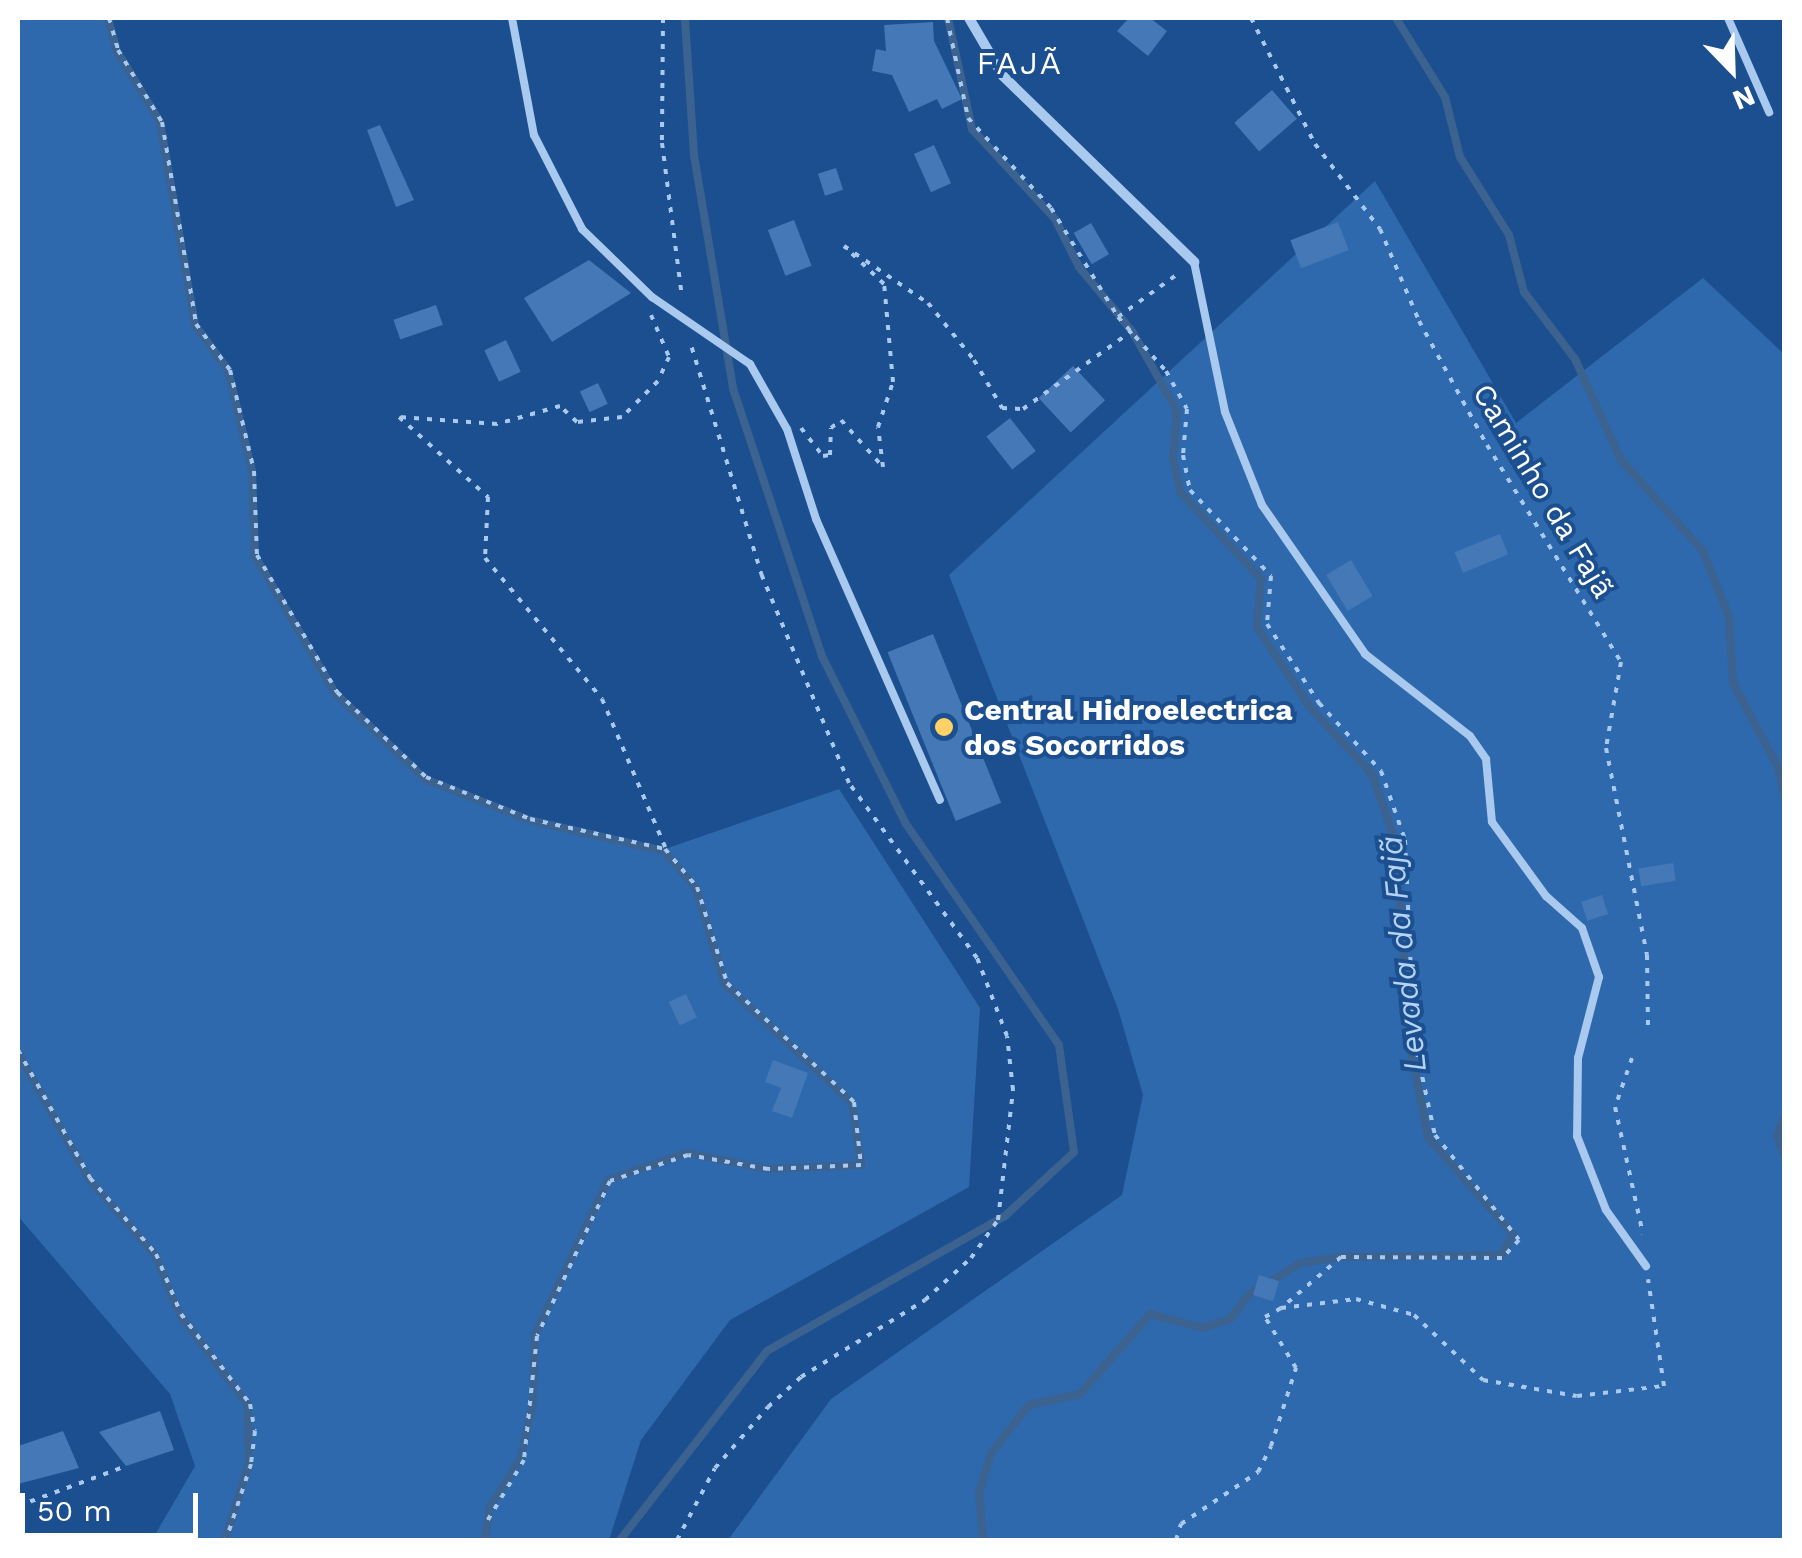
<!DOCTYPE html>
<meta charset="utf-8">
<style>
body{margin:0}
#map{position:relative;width:1802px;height:1558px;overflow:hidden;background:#1b4f8f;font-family:"Work Sans",sans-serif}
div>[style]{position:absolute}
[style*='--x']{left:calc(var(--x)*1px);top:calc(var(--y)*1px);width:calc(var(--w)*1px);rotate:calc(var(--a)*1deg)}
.green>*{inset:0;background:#2e69ad}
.stream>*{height:8px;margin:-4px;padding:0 4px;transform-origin:4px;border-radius:4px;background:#3c6290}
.building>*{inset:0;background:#4478b7;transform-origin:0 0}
.path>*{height:4px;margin-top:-2px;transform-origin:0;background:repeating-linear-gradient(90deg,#a9c9ee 0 5px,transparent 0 13px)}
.service>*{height:8px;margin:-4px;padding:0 4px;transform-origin:4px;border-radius:4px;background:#a9c9ee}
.minor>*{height:10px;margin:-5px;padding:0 5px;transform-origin:5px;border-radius:5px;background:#a9c9ee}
.service-bridge>*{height:8px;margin:-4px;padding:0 4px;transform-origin:4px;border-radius:4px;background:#a9c9ee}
.dots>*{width:28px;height:28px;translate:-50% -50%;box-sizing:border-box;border:5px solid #1b4f8f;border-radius:50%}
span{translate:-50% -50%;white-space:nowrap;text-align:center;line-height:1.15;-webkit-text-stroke:8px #1b4f8f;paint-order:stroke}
.street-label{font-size:30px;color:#fff}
.poi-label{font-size:30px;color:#fff;font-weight:700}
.left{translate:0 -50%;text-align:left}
.neighbourhood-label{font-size:32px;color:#fff;letter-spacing:2.5px}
.water-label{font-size:32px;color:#b5d3f5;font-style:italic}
.frame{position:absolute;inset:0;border:20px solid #fff;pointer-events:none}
.north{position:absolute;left:1682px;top:20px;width:100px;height:100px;-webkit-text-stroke:8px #1b4f8f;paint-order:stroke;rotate:157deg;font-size:28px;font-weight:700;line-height:40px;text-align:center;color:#fff}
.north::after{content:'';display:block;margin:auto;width:35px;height:45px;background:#fff;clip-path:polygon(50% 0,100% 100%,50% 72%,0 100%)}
.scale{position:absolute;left:20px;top:1493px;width:178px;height:45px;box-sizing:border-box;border:5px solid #fff;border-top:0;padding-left:12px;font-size:30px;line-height:35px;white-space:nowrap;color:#fff;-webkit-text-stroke:8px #1b4f8f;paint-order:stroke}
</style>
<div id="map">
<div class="green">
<i style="clip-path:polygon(18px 18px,109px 18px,118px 50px,162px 122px,196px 324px,230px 370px,254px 470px,257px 555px,337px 692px,426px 777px,530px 819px,665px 849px,839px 789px,980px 1008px,969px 1187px,730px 1320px,641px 1440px,609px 1540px,152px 1540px,195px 1466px,170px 1394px,18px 1216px)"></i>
<i style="clip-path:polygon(1375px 181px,1516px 423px,1703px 278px,1784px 354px,1784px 1540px,728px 1540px,831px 1399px,1122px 1195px,1143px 1095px,1118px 1009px,949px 575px)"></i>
</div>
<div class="stream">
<i style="--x:108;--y:18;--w:34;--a:75"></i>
<i style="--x:117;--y:51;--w:83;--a:58.8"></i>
<i style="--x:160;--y:122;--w:206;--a:80.2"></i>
<i style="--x:195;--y:325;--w:56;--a:53.7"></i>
<i style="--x:228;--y:370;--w:104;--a:76.6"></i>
<i style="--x:252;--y:471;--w:85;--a:88"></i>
<i style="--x:255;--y:556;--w:159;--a:59.7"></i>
<i style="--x:335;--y:693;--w:124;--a:43.7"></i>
<i style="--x:425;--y:779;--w:112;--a:21.5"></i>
<i style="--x:529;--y:820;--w:139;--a:12.9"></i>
<i style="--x:664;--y:851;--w:49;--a:49.1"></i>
<i style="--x:696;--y:888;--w:100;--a:73.2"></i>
<i style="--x:725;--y:984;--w:174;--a:43.1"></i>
<i style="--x:852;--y:1103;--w:63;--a:81.7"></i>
<i style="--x:861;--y:1165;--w:94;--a:177.6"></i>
<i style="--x:767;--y:1169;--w:82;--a:-168.7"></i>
<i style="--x:687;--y:1153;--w:83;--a:161.1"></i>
<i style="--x:608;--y:1180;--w:171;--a:115.2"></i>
<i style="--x:535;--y:1335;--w:67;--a:91.7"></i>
<i style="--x:533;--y:1402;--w:57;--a:102.1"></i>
<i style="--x:521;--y:1458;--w:58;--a:122.3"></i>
<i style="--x:490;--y:1507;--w:33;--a:99"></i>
<i style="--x:948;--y:18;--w:114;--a:77.8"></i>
<i style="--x:972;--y:129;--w:122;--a:47.3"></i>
<i style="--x:1055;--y:219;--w:54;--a:63.4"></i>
<i style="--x:1079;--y:267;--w:83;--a:50.4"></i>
<i style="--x:1132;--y:331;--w:92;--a:60.6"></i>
<i style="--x:1177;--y:411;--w:47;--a:94.9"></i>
<i style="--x:1173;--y:458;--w:35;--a:78"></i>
<i style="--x:1180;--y:492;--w:119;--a:47"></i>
<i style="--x:1261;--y:579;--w:48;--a:94.8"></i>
<i style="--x:1257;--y:627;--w:95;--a:56.6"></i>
<i style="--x:1309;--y:706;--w:93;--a:47.2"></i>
<i style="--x:1372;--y:774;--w:73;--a:70.8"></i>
<i style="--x:1396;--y:843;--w:203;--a:86.1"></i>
<i style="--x:1410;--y:1046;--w:93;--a:78.8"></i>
<i style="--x:1428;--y:1137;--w:129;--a:48.8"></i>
<i style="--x:1513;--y:1234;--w:24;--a:118"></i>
<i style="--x:1502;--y:1255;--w:161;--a:179.3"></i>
<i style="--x:1341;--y:1257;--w:40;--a:171.5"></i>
<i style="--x:1301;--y:1263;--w:61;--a:149.2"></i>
<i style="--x:1249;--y:1294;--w:31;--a:127"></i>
<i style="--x:1230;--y:1319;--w:28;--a:162"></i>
<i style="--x:1203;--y:1328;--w:55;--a:-165.2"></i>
<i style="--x:1150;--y:1314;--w:106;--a:131.2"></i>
<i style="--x:1080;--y:1394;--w:52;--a:167.8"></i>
<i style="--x:1029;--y:1405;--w:61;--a:128.4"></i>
<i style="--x:991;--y:1453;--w:42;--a:106.7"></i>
<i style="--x:979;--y:1493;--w:47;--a:85.1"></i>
<i style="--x:1396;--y:18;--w:93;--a:58.2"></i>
<i style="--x:1445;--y:97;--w:62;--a:76"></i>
<i style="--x:1460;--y:157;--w:92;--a:57.9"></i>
<i style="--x:1509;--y:235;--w:59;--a:75.3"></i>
<i style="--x:1524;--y:292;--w:84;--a:52.7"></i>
<i style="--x:1575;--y:359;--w:111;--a:65.5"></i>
<i style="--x:1621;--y:460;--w:122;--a:48"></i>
<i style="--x:1703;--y:551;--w:71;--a:68.5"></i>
<i style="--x:1729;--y:617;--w:66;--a:86.5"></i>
<i style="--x:1733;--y:683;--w:95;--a:61.8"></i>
<i style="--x:1778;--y:767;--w:29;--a:78"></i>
<i style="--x:18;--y:1053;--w:145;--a:60.6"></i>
<i style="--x:89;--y:1179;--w:101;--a:49"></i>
<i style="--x:155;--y:1255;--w:65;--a:67.4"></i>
<i style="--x:180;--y:1315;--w:113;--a:52.9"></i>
<i style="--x:248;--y:1405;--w:58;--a:89"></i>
<i style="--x:249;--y:1463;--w:81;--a:107.3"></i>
<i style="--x:1784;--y:1119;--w:18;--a:112"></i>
<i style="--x:1777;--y:1136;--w:19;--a:69"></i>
<i style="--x:620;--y:1540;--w:239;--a:-52.1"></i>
<i style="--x:767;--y:1351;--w:274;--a:-29.6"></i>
<i style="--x:1005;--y:1216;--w:94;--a:-42.8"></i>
<i style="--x:1074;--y:1152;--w:108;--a:-98"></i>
<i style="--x:1059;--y:1045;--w:269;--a:-124.7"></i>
<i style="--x:906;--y:824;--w:188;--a:-116.6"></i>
<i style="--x:822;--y:656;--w:282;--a:-108.4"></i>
<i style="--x:733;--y:388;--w:236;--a:-99.5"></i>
<i style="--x:694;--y:155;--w:137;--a:-93.8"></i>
</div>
<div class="building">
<i style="clip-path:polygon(1129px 18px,1150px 18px,1167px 31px,1148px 56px,1117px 31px)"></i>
<i style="clip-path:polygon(933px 22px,934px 41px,962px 99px,942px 109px,937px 99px,909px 112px,892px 75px,872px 71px,876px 49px,886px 51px,884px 25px)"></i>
<i style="left:1272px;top:90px;width:38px;height:50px;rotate:49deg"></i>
<i style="clip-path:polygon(380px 125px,414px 200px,396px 207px,367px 130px)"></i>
<i style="left:934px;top:145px;width:42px;height:22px;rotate:66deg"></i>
<i style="left:836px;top:168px;width:23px;height:19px;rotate:72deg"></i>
<i style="left:794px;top:220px;width:49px;height:28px;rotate:69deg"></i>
<i style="left:1338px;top:222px;width:30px;height:51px;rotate:69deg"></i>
<i style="left:1091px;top:223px;width:36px;height:20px;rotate:60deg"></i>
<i style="clip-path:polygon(589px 260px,631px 293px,552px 342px,524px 298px)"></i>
<i style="left:436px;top:305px;width:21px;height:45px;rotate:71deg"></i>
<i style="left:506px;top:340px;width:35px;height:24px;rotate:65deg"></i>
<i style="left:1073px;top:366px;width:47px;height:47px;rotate:47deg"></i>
<i style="left:598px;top:383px;width:23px;height:20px;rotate:65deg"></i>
<i style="left:1010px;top:418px;width:42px;height:30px;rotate:52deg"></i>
<i style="left:1500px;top:534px;width:22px;height:49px;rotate:68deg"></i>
<i style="left:1351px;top:560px;width:42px;height:29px;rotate:59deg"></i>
<i style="left:933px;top:634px;width:182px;height:49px;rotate:68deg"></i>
<i style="left:1673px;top:863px;width:18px;height:35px;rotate:81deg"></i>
<i style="left:1602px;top:895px;width:20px;height:22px;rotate:72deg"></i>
<i style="left:686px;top:994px;width:26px;height:19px;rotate:65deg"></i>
<i style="clip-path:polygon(773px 1060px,808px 1073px,792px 1118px,772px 1111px,781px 1088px,765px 1082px)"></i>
<i style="left:1259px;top:1275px;width:21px;height:21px;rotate:17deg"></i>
<i style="clip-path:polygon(160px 1411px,174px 1450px,126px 1466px,99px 1432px)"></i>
<i style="clip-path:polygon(63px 1431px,79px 1468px,18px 1484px,18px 1446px)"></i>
</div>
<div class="path">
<i style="--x:109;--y:18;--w:33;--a:74"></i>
<i style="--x:118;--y:50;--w:84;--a:58.6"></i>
<i style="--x:162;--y:122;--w:205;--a:80.4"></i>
<i style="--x:196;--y:324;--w:57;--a:53.5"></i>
<i style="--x:230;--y:370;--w:104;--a:76.6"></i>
<i style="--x:254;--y:471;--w:84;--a:88"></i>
<i style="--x:257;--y:555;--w:159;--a:59.7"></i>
<i style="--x:337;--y:692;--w:123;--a:43.7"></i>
<i style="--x:426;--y:777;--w:112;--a:22"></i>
<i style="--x:530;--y:819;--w:138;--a:12.5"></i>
<i style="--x:665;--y:849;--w:50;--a:49.9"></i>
<i style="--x:697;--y:887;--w:101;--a:72.6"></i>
<i style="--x:727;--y:983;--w:174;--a:43.1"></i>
<i style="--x:854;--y:1102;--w:63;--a:83.7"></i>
<i style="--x:861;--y:1165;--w:93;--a:177.5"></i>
<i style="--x:768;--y:1169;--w:81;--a:-170.1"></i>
<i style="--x:688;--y:1155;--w:82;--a:161.6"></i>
<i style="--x:610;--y:1181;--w:171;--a:115.2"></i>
<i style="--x:537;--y:1336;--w:125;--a:96"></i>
<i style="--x:524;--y:1460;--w:74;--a:121.1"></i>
<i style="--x:663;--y:18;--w:125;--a:90.5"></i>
<i style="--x:662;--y:143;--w:154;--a:82.6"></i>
<i style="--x:947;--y:18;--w:102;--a:78.1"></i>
<i style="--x:968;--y:118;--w:122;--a:47.3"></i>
<i style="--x:1051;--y:208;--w:128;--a:58.4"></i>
<i style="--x:1118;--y:317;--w:72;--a:48.4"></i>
<i style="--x:1166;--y:371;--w:43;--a:61.1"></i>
<i style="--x:1187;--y:409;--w:46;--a:95"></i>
<i style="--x:1183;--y:455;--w:36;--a:79"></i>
<i style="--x:1190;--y:490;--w:118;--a:46.7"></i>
<i style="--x:1271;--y:576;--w:48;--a:94.8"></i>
<i style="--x:1267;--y:624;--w:95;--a:56.6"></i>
<i style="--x:1319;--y:703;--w:92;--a:47.6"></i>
<i style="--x:1381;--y:771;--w:73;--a:70.8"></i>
<i style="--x:1405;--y:840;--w:199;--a:87.4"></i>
<i style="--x:1414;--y:1039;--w:98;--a:77.7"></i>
<i style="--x:1435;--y:1135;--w:134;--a:51.3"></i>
<i style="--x:1519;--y:1240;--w:25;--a:133"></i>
<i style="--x:1502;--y:1258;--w:161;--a:-179.6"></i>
<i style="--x:1341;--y:1257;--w:79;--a:139.6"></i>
<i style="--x:1251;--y:18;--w:141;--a:63.1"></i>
<i style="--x:1315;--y:144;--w:107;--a:52.6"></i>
<i style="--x:1380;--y:229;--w:100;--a:67"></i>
<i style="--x:1419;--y:321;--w:141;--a:61.3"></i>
<i style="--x:1487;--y:445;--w:255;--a:58.3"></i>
<i style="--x:1621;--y:662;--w:87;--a:99.9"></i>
<i style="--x:1606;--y:748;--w:211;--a:78.8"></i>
<i style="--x:1647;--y:955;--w:73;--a:89.2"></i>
<i style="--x:651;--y:315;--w:46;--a:66.8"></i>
<i style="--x:669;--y:357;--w:26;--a:115"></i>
<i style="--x:658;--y:381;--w:51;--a:135"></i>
<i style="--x:622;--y:417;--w:45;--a:173.7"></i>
<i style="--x:577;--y:422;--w:23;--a:-137"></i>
<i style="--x:560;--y:406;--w:66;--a:164.1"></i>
<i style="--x:497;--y:424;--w:98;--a:-175.9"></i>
<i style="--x:399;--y:417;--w:120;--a:42"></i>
<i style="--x:488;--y:497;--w:61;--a:92.8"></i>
<i style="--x:485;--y:558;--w:183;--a:50.3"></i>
<i style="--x:602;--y:699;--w:161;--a:66.9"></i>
<i style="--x:1118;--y:317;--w:75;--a:-35.8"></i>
<i style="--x:801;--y:428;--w:36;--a:52"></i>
<i style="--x:823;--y:456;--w:7;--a:-8"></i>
<i style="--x:830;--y:455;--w:27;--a:-88"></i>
<i style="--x:831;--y:428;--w:13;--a:-39"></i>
<i style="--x:841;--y:420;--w:63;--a:48.2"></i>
<i style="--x:883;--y:467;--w:40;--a:-97.1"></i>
<i style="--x:878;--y:427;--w:47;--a:-71.6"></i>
<i style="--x:893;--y:382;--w:98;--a:-95.2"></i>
<i style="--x:884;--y:284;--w:55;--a:-136.5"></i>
<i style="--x:844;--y:246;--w:102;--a:34.2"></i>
<i style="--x:928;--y:303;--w:73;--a:51.1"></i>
<i style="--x:974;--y:360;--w:56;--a:59.7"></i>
<i style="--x:1002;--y:408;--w:21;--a:3"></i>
<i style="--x:1023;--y:409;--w:134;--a:-35.6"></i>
<i style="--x:18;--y:1050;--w:147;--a:60.6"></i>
<i style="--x:90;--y:1178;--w:101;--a:49"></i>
<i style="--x:156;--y:1254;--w:65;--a:67.4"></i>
<i style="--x:181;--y:1314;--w:113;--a:52.5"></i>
<i style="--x:250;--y:1404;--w:27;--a:80"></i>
<i style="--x:255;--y:1431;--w:33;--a:97"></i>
<i style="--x:251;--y:1464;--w:80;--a:108.2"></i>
<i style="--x:1632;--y:1058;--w:52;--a:109.1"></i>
<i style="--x:1615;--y:1107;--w:130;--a:77.6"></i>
<i style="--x:18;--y:1506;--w:115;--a:-20.3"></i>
<i style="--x:677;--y:1540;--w:81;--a:-62.2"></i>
<i style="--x:715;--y:1468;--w:81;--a:-49"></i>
<i style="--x:768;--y:1407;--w:45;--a:-42.3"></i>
<i style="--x:801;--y:1377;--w:146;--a:-31.8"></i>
<i style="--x:925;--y:1300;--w:62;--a:-42.4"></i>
<i style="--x:971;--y:1258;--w:47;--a:-54.6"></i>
<i style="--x:998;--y:1220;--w:131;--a:-83.4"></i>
<i style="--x:1013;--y:1090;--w:54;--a:-96.3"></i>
<i style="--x:1007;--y:1036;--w:84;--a:-111"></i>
<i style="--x:977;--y:958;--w:217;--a:-126.2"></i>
<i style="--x:849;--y:783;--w:225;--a:-112.8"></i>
<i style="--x:762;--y:576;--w:242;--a:-107.1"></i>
<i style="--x:1176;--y:1540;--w:17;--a:-73"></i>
<i style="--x:1181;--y:1524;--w:93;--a:-34"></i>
<i style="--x:1258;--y:1472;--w:29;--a:-63"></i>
<i style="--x:1271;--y:1446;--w:82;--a:-72.2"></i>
<i style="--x:1296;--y:1368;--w:60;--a:-121.3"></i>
<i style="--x:1265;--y:1317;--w:18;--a:-29"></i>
<i style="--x:1281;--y:1308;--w:76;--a:-6.8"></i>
<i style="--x:1356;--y:1299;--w:60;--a:15.4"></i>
<i style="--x:1414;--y:1315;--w:95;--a:43.3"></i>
<i style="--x:1483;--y:1380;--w:95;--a:9.7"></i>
<i style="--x:1577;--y:1396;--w:88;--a:-6.6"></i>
<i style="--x:1664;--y:1386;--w:108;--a:-98.5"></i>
</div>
<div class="service">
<i style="--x:512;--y:18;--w:119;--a:79.4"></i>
<i style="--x:534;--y:135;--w:106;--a:62.9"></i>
<i style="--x:582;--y:229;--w:98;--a:44.2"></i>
<i style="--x:1728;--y:18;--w:103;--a:66.4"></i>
<i style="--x:1194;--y:262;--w:153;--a:78.3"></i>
<i style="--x:1225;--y:412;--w:100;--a:68.3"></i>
<i style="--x:1262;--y:505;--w:181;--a:55.3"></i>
<i style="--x:1365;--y:654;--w:133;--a:38"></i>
<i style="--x:1470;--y:736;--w:28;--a:55"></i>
<i style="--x:1486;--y:759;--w:63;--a:84.6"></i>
<i style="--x:1492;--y:822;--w:92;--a:53.9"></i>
<i style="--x:1546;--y:896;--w:48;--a:41.6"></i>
<i style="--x:1582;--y:928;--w:52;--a:70.9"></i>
<i style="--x:1599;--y:977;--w:84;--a:104.5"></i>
<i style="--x:1578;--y:1058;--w:78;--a:90.7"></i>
<i style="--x:1577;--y:1136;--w:79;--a:68.6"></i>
<i style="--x:1606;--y:1210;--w:69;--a:54.5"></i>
<i style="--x:750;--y:364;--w:75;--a:60.4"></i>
<i style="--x:787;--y:429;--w:95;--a:72.1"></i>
<i style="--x:816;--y:519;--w:307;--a:66.2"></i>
</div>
<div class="minor">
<i style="--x:969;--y:18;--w:67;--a:59.6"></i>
<i style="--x:1003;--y:76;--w:267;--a:44.2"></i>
</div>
<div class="service-bridge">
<i style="--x:652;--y:297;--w:119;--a:34.4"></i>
</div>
<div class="dots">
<i style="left:944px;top:727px;background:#ffd166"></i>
</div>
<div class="street-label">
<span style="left:1543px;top:491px;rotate:59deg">Caminho da Fajã</span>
</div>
<div class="poi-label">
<span class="left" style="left:964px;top:727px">Central Hidroelectrica<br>dos Socorridos</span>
</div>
<div class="neighbourhood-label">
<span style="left:1020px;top:63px">FAJÃ</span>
</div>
<div class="water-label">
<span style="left:1403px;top:954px;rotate:-96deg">Levada da Fajã</span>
</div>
<div class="frame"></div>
<div class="north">N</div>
<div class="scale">50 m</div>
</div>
